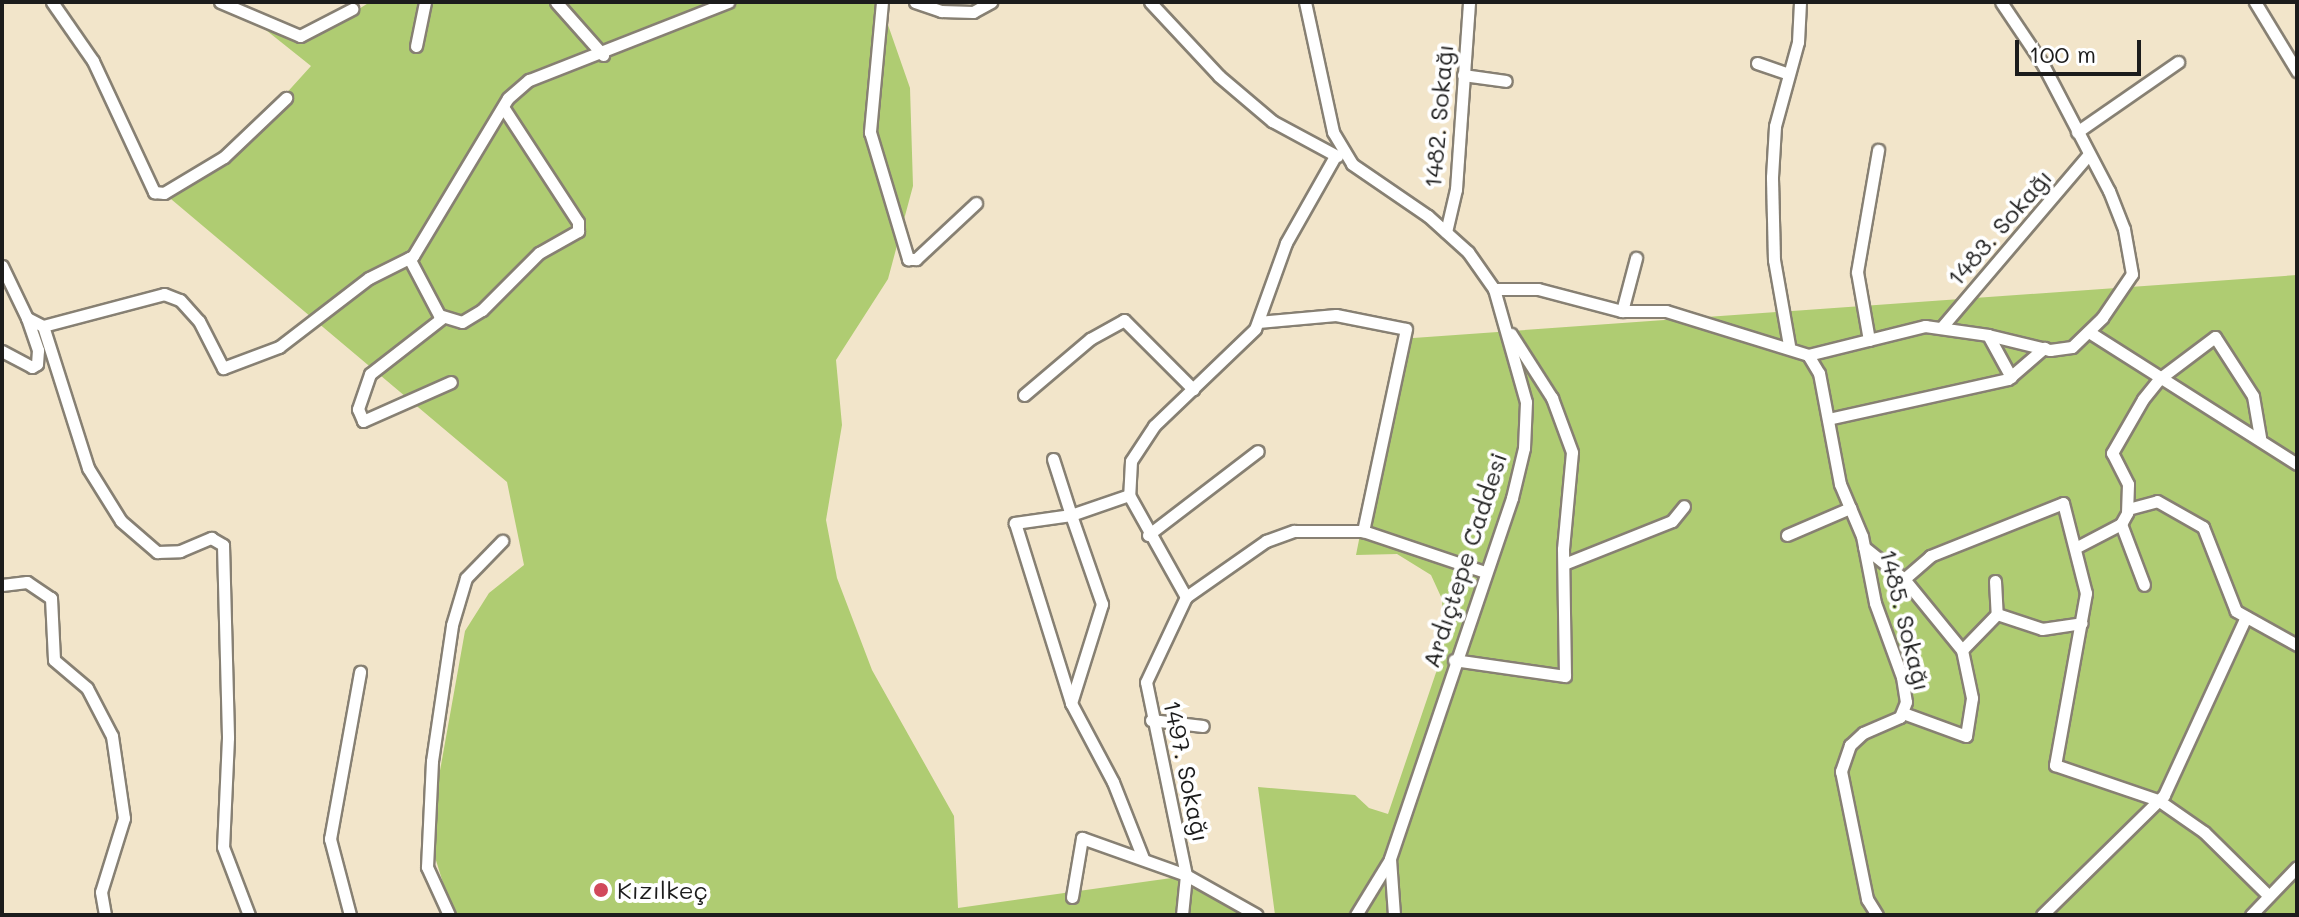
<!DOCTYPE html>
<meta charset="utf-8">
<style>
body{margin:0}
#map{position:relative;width:2299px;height:917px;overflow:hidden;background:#f2e5ca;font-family:Mali,sans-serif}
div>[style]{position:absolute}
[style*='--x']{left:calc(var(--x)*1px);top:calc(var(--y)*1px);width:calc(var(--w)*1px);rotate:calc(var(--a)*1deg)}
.green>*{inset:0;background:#afcc72}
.roads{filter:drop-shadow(2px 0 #878073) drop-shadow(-2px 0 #878073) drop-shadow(0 2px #878073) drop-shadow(0 -2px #878073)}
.minor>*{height:11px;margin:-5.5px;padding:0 5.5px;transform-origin:5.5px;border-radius:5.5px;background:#fff}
.dots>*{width:22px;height:22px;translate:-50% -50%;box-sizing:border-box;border:4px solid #fff;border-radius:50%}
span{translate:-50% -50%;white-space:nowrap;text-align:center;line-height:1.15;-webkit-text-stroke:8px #fff;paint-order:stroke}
.street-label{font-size:24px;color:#1c1c1c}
.poi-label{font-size:24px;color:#1c1c1c}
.left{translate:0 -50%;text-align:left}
.frame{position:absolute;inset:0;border:4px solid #1c1c1c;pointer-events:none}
.scale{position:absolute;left:2015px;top:40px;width:126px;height:36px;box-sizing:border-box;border:4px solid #1c1c1c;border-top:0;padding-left:10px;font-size:24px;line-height:28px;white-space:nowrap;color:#1c1c1c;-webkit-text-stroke:6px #fff;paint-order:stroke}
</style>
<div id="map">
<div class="green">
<i style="clip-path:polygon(370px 2px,880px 2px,910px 88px,913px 186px,888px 279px,836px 360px,842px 425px,826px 520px,837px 578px,872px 670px,954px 816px,958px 908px,1193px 875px,1264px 915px,453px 915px,434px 854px,436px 793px,465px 631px,489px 593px,524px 565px,507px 482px,165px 194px,227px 159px,311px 66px,251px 18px,317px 35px)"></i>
<i style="clip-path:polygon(2297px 275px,2297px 915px,1275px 915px,1258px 787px,1355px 795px,1369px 808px,1388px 814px,1444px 649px,1442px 599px,1431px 575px,1397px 554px,1356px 555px,1399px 339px)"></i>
</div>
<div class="roads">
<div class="minor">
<i style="--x:52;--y:2;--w:72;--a:55.2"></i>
<i style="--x:93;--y:61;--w:145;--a:65"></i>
<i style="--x:154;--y:192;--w:10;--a:6"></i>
<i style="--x:164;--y:193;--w:70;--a:-31"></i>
<i style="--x:224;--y:157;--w:86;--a:-43.6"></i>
<i style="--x:220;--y:2;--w:87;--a:23"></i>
<i style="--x:300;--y:36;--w:59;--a:-27.4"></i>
<i style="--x:556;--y:2;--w:71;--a:48.4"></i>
<i style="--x:882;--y:2;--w:131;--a:95.3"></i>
<i style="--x:870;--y:132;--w:133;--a:73.3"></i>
<i style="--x:908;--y:259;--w:8;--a:0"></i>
<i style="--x:916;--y:259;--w:82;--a:-43"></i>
<i style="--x:915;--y:2;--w:28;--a:19"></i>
<i style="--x:941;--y:11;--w:32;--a:2"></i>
<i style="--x:973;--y:12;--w:21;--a:-29"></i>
<i style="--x:1150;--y:2;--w:101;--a:47"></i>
<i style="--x:1219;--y:76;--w:70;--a:40.3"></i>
<i style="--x:1272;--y:121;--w:74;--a:28.3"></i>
<i style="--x:1305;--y:2;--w:133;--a:77.8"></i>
<i style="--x:1333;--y:132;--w:37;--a:59"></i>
<i style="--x:1352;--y:164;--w:92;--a:34.4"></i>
<i style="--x:1428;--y:216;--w:54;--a:42"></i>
<i style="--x:1468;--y:252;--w:45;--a:54.9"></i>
<i style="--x:1494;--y:289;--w:117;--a:74.2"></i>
<i style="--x:1526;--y:402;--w:46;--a:92.5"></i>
<i style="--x:1524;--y:448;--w:51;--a:103.5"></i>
<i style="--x:1512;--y:498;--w:381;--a:108.7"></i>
<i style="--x:1390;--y:859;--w:56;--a:85.9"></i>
<i style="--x:2255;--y:2;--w:81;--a:58.7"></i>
<i style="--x:416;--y:46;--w:45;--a:-78.4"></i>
<i style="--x:1757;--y:63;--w:31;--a:19"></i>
<i style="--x:1463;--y:75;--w:43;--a:7.9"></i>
<i style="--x:2077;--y:132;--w:123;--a:-34.7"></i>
<i style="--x:1334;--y:158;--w:98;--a:119.5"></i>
<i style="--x:1286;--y:243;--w:91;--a:109.8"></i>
<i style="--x:1255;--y:329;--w:140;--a:136.2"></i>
<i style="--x:1154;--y:426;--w:42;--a:123.3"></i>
<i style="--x:1131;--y:461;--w:34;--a:93"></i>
<i style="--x:1129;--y:495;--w:117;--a:60.8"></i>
<i style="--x:1186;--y:597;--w:98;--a:-35"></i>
<i style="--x:1266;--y:541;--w:30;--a:-20"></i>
<i style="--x:1294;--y:531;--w:69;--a:0"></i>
<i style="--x:1363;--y:531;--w:129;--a:18.6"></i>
<i style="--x:1446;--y:232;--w:44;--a:-76.9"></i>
<i style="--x:1456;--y:189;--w:187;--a:-86"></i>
<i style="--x:409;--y:258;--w:64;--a:62.2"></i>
<i style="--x:439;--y:315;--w:24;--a:17"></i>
<i style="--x:462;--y:322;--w:23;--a:-31"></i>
<i style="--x:482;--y:310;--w:81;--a:-45"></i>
<i style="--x:539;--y:253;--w:45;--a:-29.4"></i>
<i style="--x:578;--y:231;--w:9;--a:-90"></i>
<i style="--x:578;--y:222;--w:137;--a:-123.1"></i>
<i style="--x:2;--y:266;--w:58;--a:64.3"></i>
<i style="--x:27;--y:318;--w:34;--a:71"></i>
<i style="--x:38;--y:350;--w:14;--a:94"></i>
<i style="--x:37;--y:364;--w:6;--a:149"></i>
<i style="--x:32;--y:367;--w:34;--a:-152"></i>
<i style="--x:1494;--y:289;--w:44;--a:0"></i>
<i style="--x:1538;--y:289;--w:87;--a:14.7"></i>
<i style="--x:1622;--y:311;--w:44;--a:0"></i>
<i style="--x:1666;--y:311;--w:149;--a:17.2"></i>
<i style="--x:1808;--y:355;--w:121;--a:-13.9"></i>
<i style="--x:1925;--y:326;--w:64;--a:8.1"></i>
<i style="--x:1988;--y:335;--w:48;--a:61.3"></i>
<i style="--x:1622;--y:311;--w:55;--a:-75.2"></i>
<i style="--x:27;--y:318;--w:18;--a:27"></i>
<i style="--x:43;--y:326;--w:125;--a:-14.8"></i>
<i style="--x:164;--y:294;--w:17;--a:21"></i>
<i style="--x:180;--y:300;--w:28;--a:48"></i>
<i style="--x:199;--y:321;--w:53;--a:62.9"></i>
<i style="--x:223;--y:368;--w:60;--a:-20.6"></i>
<i style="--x:279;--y:347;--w:113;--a:-37.5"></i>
<i style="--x:369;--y:278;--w:49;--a:-26.6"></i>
<i style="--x:413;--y:256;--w:184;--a:-59"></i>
<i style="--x:508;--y:98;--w:28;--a:-41"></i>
<i style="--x:529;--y:80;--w:214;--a:-21.4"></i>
<i style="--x:442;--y:318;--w:91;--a:142.1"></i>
<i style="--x:370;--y:374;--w:37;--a:109"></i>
<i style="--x:358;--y:409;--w:13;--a:67"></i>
<i style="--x:363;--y:421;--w:96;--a:-23.9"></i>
<i style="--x:1258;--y:322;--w:78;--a:-5.1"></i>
<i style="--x:1336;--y:315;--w:71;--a:11.3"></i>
<i style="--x:1406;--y:329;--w:207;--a:102"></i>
<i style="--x:43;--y:326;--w:149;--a:72.4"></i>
<i style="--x:88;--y:468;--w:62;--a:58.1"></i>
<i style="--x:121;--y:521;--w:48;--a:40.7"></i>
<i style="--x:157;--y:552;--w:23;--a:-2"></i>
<i style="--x:180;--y:551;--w:34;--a:-23"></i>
<i style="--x:211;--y:538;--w:14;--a:30"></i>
<i style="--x:223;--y:545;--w:193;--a:88.5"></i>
<i style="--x:228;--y:738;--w:109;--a:92.6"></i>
<i style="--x:223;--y:847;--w:73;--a:69.1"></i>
<i style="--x:1941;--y:328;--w:228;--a:-49.6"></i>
<i style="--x:2089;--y:332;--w:246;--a:32.4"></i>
<i style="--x:1988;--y:335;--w:64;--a:13.6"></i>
<i style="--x:2050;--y:350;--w:22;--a:-8"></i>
<i style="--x:2072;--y:347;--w:42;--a:-44"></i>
<i style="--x:2102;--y:318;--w:53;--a:-55.7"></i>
<i style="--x:2132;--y:274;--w:46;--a:-100.1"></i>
<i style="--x:2124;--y:229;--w:41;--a:-111.5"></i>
<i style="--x:2109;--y:191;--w:144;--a:-117.6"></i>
<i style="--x:2042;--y:63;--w:73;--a:-123.9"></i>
<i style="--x:1869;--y:340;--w:69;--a:-100"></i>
<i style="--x:1857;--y:272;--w:124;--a:-80.2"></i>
<i style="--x:1789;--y:345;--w:86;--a:-100"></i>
<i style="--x:1774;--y:260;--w:83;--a:-91.4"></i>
<i style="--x:1772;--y:177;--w:51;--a:-86.6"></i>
<i style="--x:1775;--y:126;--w:87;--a:-74.7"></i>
<i style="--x:1798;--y:42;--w:40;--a:-87.1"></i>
<i style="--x:1808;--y:355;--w:21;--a:59"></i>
<i style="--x:1819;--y:373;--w:113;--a:79.3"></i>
<i style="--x:1840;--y:484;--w:56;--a:67.1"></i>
<i style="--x:1862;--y:536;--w:68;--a:79"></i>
<i style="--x:1875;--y:603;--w:79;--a:70"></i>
<i style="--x:1902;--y:677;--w:25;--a:81"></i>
<i style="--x:1906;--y:702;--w:16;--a:112"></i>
<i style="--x:1900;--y:717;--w:40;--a:156.6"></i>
<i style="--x:1863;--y:733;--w:18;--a:137"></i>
<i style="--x:1850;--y:745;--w:28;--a:109"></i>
<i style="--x:1841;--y:771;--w:131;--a:78.5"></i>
<i style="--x:1867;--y:899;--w:19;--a:58"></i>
<i style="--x:1024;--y:395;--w:87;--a:-40.3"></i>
<i style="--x:1090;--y:339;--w:39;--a:-29"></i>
<i style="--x:1124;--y:320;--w:98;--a:45"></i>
<i style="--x:1828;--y:419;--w:184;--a:-12.5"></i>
<i style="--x:2008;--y:379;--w:48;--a:-40.7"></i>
<i style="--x:1053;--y:459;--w:59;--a:72.2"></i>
<i style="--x:1071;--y:515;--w:61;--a:-19"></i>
<i style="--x:2128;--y:509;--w:30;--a:-15"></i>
<i style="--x:2157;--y:501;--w:53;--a:29.5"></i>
<i style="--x:2203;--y:527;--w:90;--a:68.6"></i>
<i style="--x:2236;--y:611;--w:70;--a:29.1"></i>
<i style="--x:2121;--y:524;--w:65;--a:69.3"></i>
<i style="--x:1148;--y:535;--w:138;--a:-37.4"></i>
<i style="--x:1787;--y:535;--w:69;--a:-23.2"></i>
<i style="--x:1864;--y:547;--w:51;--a:38.7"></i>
<i style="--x:1904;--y:579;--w:92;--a:50.8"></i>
<i style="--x:1962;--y:650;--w:49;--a:78.2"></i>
<i style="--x:1972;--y:698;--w:38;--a:99"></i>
<i style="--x:1966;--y:736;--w:67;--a:-159.9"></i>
<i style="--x:2077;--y:547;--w:50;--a:-27.6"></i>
<i style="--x:2121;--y:524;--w:13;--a:-61"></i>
<i style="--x:2127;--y:513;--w:29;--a:-88"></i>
<i style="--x:2128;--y:484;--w:35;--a:-117"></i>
<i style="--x:2112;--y:453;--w:62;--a:-60.1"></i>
<i style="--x:2143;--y:399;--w:26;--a:-51"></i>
<i style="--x:2159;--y:379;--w:70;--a:-36.9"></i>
<i style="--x:2215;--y:337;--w:70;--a:57.2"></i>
<i style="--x:2253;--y:396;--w:42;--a:80.3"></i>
<i style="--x:1564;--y:564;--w:116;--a:-21.7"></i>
<i style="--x:1672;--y:521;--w:19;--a:-51"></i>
<i style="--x:1904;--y:579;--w:35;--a:-41"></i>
<i style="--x:1930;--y:556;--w:143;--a:-21.7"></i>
<i style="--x:2063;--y:503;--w:93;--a:75.7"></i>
<i style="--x:2086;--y:593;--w:175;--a:100.2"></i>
<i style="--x:2055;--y:765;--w:109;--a:18.8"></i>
<i style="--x:2158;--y:800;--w:56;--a:34.8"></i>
<i style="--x:2204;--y:832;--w:91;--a:44.6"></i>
<i style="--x:1995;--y:581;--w:33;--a:87"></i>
<i style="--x:2;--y:585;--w:25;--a:-7"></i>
<i style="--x:27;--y:582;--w:29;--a:34"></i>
<i style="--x:51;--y:598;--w:62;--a:87.2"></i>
<i style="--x:54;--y:660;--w:43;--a:40.3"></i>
<i style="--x:87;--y:688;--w:54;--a:62.5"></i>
<i style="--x:112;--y:736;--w:83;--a:81.7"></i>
<i style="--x:124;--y:818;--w:77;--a:107.3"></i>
<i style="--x:101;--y:892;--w:23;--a:80"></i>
<i style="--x:1962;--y:650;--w:50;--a:-45.8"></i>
<i style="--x:1997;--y:614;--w:47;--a:18.4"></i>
<i style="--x:2042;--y:629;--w:40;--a:-8.5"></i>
<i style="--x:1454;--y:660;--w:112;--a:8.2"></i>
<i style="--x:1565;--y:676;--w:127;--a:-90.9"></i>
<i style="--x:1563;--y:549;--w:97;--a:-84.7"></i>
<i style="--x:1572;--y:452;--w:58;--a:-110.3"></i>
<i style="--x:1552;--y:398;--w:76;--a:-122.6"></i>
<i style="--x:1071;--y:703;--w:104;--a:-72.6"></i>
<i style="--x:1102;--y:604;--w:94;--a:-109.2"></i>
<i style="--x:1071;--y:515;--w:57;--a:171.9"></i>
<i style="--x:1015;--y:523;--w:189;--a:72.7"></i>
<i style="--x:1071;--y:703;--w:89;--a:62"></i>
<i style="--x:1113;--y:782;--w:82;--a:68.5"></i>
<i style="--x:1151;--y:720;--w:52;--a:6.6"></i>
<i style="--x:1072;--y:897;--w:60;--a:-80.4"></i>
<i style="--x:1082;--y:838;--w:110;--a:19.6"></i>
<i style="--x:1186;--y:875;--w:81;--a:29.4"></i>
<i style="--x:350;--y:915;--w:79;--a:-104.7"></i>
<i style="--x:330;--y:839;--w:170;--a:-79.8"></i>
<i style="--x:449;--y:915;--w:53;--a:-114.6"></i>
<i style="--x:427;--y:867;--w:106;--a:-87.3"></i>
<i style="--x:432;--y:761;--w:137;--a:-81.6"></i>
<i style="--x:452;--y:625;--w:49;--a:-73.4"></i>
<i style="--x:466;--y:578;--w:52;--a:-45.8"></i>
<i style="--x:1182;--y:915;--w:40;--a:-84.3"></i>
<i style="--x:1186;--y:875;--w:197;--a:-101.7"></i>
<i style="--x:1146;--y:682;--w:94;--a:-64.8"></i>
<i style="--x:1356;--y:915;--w:63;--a:-58.6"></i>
<i style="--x:2042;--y:915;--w:171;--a:-44.5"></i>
<i style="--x:2164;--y:795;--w:196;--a:-65.3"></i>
<i style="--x:2251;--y:915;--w:66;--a:-46.2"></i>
</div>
</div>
<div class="dots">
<i style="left:601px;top:890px;background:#d1495b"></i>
</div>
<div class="street-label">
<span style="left:1438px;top:116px;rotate:-85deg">1482. Sokağı</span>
<span style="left:1999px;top:227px;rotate:-49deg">1483. Sokağı</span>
<span style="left:1464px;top:560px;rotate:-72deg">Ardıçtepe Caddesi</span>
<span style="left:1906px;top:620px;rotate:76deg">1485. Sokağı</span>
<span style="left:1187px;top:771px;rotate:78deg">1497. Sokağı</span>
</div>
<div class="poi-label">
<span class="left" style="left:617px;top:890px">Kızılkeç</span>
</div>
<div class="frame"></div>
<div class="scale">100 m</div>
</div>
